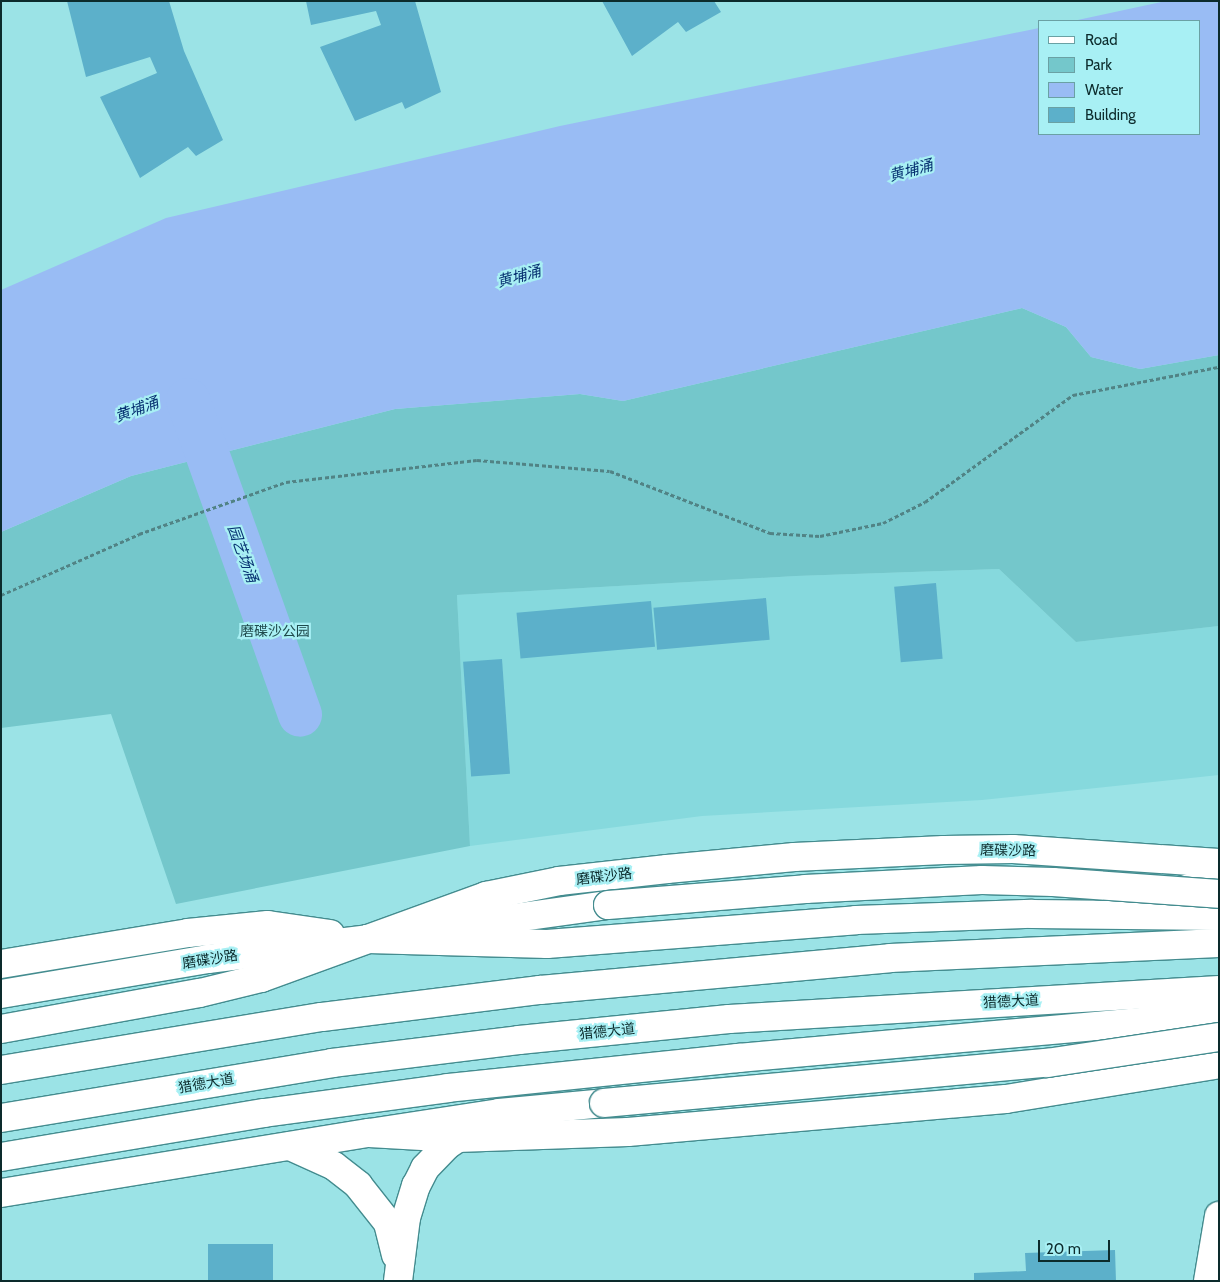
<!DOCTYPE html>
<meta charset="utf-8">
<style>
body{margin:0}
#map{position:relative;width:1220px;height:1282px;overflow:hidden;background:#9be3e6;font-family:Cabin,"Noto Sans SC",sans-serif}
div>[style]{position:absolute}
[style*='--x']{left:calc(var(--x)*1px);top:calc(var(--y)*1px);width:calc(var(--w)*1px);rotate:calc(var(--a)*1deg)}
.built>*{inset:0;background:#86d9dd}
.green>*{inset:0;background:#74c7cb}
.water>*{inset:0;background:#99bcf4}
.river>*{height:44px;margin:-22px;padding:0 22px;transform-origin:22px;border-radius:22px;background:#99bcf4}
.building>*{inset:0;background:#5cb0ca;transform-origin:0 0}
.path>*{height:3px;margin-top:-1.5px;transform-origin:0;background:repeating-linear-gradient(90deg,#518385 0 4px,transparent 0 6.5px)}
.roads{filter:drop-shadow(1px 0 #448c8f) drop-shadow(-1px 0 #448c8f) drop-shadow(0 1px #448c8f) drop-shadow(0 -1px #448c8f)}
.secondary>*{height:28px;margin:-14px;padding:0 14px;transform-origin:14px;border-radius:14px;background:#fff}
.highway>*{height:28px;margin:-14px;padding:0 14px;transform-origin:14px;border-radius:14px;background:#fff}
.bridges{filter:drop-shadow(1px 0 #448c8f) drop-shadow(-1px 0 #448c8f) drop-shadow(0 1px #448c8f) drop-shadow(0 -1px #448c8f)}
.highway-bridge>*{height:28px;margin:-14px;padding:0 14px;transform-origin:14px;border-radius:14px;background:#fff}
span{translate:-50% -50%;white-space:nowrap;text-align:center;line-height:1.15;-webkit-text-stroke:4.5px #a8f0f4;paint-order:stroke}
.park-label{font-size:14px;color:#1f4a4c}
.street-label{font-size:14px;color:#0c2b2c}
.water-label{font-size:15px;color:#073171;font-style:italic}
.frame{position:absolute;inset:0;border:2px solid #0c2b2c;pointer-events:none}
.legend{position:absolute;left:1038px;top:20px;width:162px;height:115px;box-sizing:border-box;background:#a8f0f4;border:1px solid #6aa1a4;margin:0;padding:6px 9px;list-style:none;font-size:15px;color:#0c2b2c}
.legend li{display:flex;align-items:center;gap:10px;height:25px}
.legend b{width:25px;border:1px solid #6aa1a4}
.scale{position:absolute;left:1038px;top:1240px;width:72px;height:22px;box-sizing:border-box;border:2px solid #0c2b2c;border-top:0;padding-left:6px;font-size:15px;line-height:18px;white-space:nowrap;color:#0c2b2c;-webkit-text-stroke:4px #a8f0f4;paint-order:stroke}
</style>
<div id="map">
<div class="built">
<i style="clip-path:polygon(999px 569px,1076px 642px,1219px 626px,1219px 775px,982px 800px,702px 816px,470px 846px,457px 595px,796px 576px)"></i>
</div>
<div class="green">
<i style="clip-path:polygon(1022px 308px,1066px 327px,1091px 357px,1140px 369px,1219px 355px,1219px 626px,1076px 642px,999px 569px,796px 576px,457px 595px,470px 846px,176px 904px,111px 714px,1px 728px,1px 532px,131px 476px,395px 409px,580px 394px,623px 401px)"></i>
</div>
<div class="water">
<i style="clip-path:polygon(1166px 1px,1219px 1px,1219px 355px,1140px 369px,1091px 357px,1066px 327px,1022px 308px,623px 401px,580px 394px,395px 409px,131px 476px,1px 532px,1px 290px,166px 218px,560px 126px,1039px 28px,1039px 134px,1199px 134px,1199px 21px,1073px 21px)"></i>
</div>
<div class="river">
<i style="--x:188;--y:400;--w:334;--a:70.4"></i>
</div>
<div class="building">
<i style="clip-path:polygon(67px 1px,169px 1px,184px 51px,223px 140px,196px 156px,188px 147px,140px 178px,100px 97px,157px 73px,150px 57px,86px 77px)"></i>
<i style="clip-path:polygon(306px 1px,415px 1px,441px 92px,405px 109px,402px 102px,355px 121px,320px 47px,381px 25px,376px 11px,311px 25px)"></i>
<i style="clip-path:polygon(602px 1px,714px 1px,721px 12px,686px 32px,678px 22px,632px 56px)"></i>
<i style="left:936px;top:583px;width:76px;height:42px;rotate:85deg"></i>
<i style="left:766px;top:598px;width:42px;height:113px;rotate:85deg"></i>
<i style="left:651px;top:601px;width:46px;height:135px;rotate:85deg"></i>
<i style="left:502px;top:659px;width:115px;height:39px;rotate:86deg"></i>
<i style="left:208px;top:1244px;width:65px;height:37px"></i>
<i style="clip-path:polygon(1115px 1250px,1116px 1281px,974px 1281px,974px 1273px,1026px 1271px,1025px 1253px)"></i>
</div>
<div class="path">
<i style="--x:1;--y:595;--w:151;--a:-23.8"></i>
<i style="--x:139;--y:534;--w:156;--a:-19.5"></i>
<i style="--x:286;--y:482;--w:192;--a:-6.6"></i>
<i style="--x:477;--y:460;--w:133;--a:4.7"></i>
<i style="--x:610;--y:471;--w:172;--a:21.2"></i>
<i style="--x:770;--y:533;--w:50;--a:3.4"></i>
<i style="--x:820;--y:536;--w:64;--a:-11.7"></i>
<i style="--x:883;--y:523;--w:47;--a:-26.6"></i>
<i style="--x:925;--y:502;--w:183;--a:-35.9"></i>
<i style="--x:1073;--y:395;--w:149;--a:-10.9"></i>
</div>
<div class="roads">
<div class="secondary">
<i style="--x:1;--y:964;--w:190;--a:-9.4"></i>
<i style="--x:188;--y:933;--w:80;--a:-5.7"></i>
<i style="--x:268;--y:925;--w:63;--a:8.3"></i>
<i style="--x:1;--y:994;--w:210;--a:-9.6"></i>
<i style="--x:208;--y:959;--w:161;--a:-7.1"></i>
<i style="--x:368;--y:939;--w:126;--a:-20"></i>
<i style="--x:486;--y:896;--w:75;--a:-11.6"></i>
<i style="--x:559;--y:881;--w:109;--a:-6.3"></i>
<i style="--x:667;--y:869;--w:128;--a:-5.4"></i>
<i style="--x:794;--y:857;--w:150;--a:-2.7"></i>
<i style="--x:944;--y:850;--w:69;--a:-0.8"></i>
<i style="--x:1013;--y:849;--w:206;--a:3.9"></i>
<i style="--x:290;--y:1146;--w:48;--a:24.4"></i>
<i style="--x:334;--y:1166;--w:31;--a:38"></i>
<i style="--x:358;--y:1185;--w:48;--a:51.7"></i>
<i style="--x:388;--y:1223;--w:33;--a:76"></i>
<i style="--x:1;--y:1193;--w:373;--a:-9.3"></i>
<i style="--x:369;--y:1133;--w:88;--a:3.3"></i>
<i style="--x:457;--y:1138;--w:171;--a:-2"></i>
<i style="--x:628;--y:1132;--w:379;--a:-5"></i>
<i style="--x:1006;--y:1099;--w:216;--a:-9.3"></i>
<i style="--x:398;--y:1281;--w:64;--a:-82.8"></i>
<i style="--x:406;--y:1218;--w:34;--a:-73"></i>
<i style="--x:416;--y:1186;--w:20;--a:-63"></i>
<i style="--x:425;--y:1168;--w:30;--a:-46"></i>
<i style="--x:446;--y:1146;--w:23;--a:-34"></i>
<i style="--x:1208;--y:1281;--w:66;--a:-80.4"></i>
</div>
<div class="highway">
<i style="--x:1177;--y:892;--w:44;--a:-18.4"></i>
<i style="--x:428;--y:930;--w:182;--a:-7.9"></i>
<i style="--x:368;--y:939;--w:179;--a:1.6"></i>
<i style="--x:547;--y:944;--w:310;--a:-4.4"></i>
<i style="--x:856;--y:920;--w:176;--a:-2"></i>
<i style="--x:1032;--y:914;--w:187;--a:0.6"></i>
<i style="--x:1;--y:1029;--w:202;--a:-10.3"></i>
<i style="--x:200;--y:993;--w:63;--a:-13.8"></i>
<i style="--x:261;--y:978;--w:114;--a:-20"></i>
<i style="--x:368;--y:939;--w:17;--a:-7"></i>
<i style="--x:1166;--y:1048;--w:54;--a:8.6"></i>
<i style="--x:1;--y:1070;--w:325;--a:-9.4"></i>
<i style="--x:322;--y:1017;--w:220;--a:-7.1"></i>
<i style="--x:540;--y:990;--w:351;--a:-5.2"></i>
<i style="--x:890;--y:958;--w:329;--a:-2.6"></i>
<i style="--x:1;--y:1118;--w:336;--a:-9.4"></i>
<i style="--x:332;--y:1063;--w:188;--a:-7"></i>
<i style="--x:519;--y:1040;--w:211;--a:-5.7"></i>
<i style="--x:729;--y:1019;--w:491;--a:-3.4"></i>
<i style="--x:369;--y:1133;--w:132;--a:-8.7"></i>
<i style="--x:499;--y:1113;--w:105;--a:-5.4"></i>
<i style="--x:1;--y:1157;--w:267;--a:-9.5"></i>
<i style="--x:264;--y:1113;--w:186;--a:-7.7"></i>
<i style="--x:448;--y:1088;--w:292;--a:-5.9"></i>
<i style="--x:738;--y:1058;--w:483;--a:-5.1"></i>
</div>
</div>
<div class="bridges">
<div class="highway-bridge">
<i style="--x:608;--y:905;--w:198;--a:-4.6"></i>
<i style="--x:805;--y:889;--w:177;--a:-2.9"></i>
<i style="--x:982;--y:880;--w:71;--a:1.6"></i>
<i style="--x:1053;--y:882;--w:166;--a:4.1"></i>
<i style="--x:604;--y:1103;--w:445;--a:-5.2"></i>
<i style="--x:1047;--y:1063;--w:174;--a:-8.6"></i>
</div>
</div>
<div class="park-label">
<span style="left:275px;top:631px">磨碟沙公园</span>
</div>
<div class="street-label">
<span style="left:1008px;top:850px;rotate:1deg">磨碟沙路</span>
<span style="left:604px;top:876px;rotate:-7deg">磨碟沙路</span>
<span style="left:210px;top:959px;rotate:-9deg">磨碟沙路</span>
<span style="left:1011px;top:1001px;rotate:-3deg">猎德大道</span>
<span style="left:607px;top:1031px;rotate:-6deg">猎德大道</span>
<span style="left:206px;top:1083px;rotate:-10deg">猎德大道</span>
</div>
<div class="water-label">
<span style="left:911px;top:171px;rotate:-15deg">黄埔涌</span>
<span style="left:519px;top:277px;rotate:-15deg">黄埔涌</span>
<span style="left:137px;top:410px;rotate:-20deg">黄埔涌</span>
<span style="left:242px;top:554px;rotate:70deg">园艺场涌</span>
</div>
<div class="frame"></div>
<ul class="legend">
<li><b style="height:6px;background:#fff"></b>Road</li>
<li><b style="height:14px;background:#74c7cb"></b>Park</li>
<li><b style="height:14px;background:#99bcf4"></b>Water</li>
<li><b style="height:14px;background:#5cb0ca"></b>Building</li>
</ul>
<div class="scale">20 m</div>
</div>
